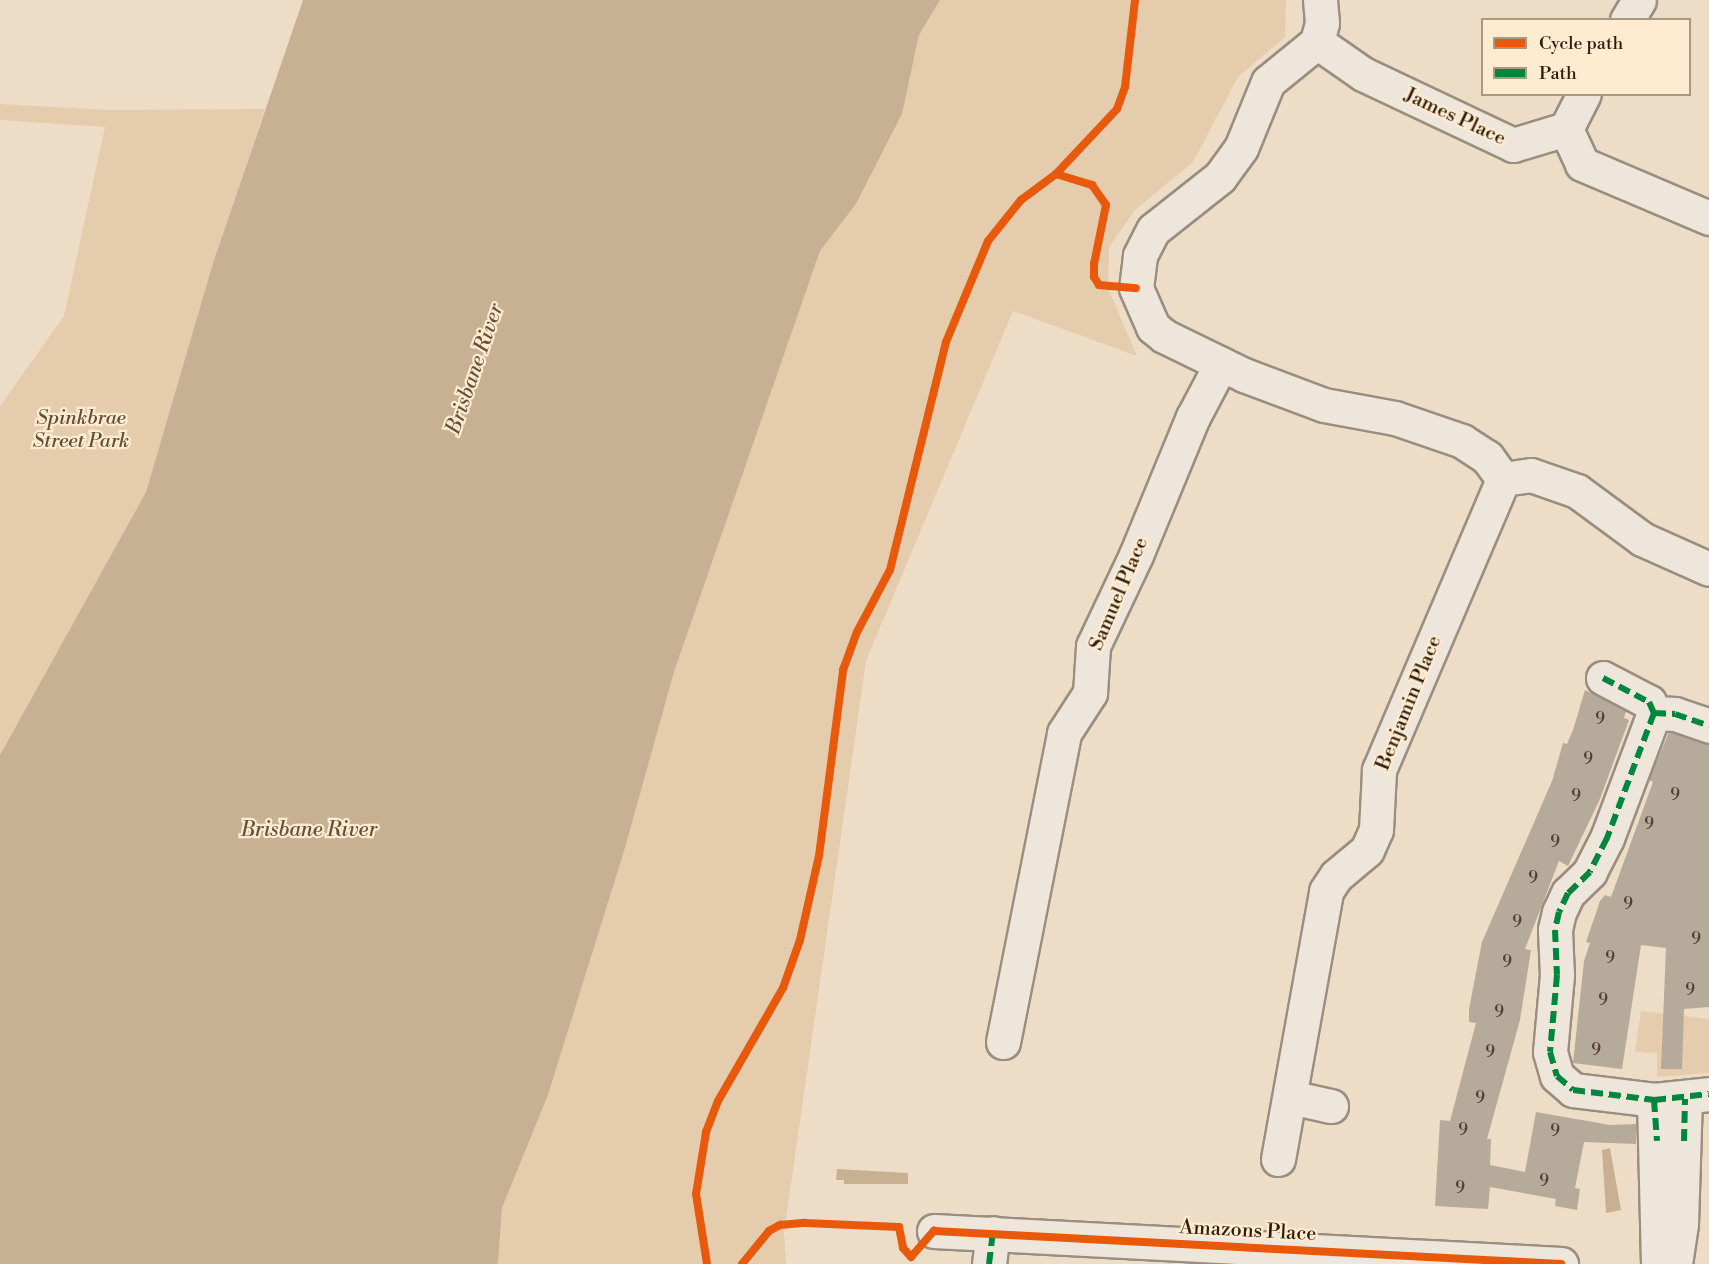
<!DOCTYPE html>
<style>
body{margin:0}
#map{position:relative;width:1709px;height:1264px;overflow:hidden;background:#eeddc6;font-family:"Libre Bodoni",serif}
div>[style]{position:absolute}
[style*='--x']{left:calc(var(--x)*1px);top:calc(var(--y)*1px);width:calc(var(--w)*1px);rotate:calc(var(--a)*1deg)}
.green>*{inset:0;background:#e4ccad}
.water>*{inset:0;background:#c8b093}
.building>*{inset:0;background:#b6aa9a}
.roads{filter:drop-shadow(2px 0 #998e7f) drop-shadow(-2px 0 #998e7f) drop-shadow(0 2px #998e7f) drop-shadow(0 -2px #998e7f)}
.minor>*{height:33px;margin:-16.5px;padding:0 16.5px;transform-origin:16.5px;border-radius:16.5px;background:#efe6db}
.quiet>*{height:6px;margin-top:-3px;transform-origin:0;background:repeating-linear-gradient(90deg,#00873e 0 12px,transparent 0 18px)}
.cycleway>*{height:8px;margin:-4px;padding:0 4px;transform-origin:4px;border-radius:4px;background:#e8590c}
span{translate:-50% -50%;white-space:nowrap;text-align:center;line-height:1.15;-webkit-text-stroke:4.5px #feebd0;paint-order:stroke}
.number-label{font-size:16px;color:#504030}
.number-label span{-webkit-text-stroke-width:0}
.street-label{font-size:20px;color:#2e1c0d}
.park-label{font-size:20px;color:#624d37;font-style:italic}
.water-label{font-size:21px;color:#65503a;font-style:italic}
.legend{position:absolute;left:1481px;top:18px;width:210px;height:78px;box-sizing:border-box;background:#feebd0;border:2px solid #ab9882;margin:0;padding:8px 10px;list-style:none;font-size:18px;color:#2e1c0d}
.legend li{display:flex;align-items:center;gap:12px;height:30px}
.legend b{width:30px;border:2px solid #ab9882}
</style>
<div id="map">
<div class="green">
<i style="clip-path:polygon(940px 0,1286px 0,1285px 37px,1238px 77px,1193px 162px,1135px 210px,1109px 247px,1108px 288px,1137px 356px,1013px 311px,866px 661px,784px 1233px,786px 1264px,498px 1264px,502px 1208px,548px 1095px,625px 848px,674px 672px,820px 251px,856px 204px,902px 114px,919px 35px)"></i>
<i style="clip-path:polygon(0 104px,106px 110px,265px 109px,213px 263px,146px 492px,0 755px,0 406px,64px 316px,105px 127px,0 120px)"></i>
<i style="clip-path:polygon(1641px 1011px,1709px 1019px,1709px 1073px,1657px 1077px,1657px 1053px,1635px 1052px)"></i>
</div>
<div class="water">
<i style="clip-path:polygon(303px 0,940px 0,919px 35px,902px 114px,856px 204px,820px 251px,674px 672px,625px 848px,548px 1095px,502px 1208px,498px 1264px,0 1264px,0 755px,146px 492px,213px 263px)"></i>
<i style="clip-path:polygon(1610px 1148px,1621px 1210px,1606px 1213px,1602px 1150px)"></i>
<i style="clip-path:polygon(837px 1169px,908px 1173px,908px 1184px,844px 1184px,844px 1180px,836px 1180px)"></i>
</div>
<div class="building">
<i style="clip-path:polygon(1585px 690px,1626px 711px,1624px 718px,1629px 720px,1600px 799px,1568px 866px,1559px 861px,1525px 949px,1531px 950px,1520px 1020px,1487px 1139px,1491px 1139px,1490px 1165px,1525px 1172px,1536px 1112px,1610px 1125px,1636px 1124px,1636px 1144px,1584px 1142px,1575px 1188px,1580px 1189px,1577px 1210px,1555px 1206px,1556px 1199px,1490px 1187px,1488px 1209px,1435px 1206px,1440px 1120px,1450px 1121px,1476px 1023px,1469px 1022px,1469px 1009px,1482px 942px,1552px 781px,1563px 743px,1567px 744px,1573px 730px)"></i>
<i style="clip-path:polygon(1669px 732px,1709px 744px,1709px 1007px,1684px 1009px,1682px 1069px,1661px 1069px,1666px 948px,1641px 945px,1622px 1069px,1573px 1063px,1584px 961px,1590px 943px,1586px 942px,1600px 901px,1605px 895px,1611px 897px,1653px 782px,1649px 780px)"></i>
</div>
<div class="roads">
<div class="minor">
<i style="--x:1320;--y:0;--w:23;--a:85"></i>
<i style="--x:1322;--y:23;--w:20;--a:105"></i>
<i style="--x:1317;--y:42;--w:63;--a:140.8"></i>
<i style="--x:1268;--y:82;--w:71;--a:112.2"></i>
<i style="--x:1241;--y:148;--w:36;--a:126"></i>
<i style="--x:1220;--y:177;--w:85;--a:141.7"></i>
<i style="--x:1153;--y:230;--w:29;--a:117"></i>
<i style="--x:1140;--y:256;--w:32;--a:97"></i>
<i style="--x:1136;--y:288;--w:43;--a:66.4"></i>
<i style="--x:1153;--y:327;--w:14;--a:39"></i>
<i style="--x:1164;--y:336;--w:89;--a:26"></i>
<i style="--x:1244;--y:375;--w:85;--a:20.6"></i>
<i style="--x:1324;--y:405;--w:72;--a:10.4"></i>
<i style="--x:1395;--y:418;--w:71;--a:18.9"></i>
<i style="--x:1462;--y:441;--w:30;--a:33"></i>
<i style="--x:1487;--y:457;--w:27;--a:54"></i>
<i style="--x:1503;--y:479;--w:28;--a:-8"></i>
<i style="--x:1531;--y:475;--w:49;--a:19.2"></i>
<i style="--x:1577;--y:491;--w:81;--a:36.4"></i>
<i style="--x:1642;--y:539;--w:73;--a:24.1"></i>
<i style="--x:1627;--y:20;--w:23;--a:-59"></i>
<i style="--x:1317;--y:42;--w:56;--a:34.8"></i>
<i style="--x:1363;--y:74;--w:166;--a:25.3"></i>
<i style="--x:1513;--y:145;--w:55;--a:-16.8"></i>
<i style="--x:1566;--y:129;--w:39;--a:-63"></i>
<i style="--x:1566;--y:129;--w:38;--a:65"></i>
<i style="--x:1582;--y:164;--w:138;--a:23"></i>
<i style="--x:1603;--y:678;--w:52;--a:27.6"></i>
<i style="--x:1649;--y:702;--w:12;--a:66"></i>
<i style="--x:1654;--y:713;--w:21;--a:3"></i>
<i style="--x:1675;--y:714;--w:36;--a:19"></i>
<i style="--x:1654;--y:713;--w:134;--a:110.6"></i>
<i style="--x:1607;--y:838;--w:38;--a:117"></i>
<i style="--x:1590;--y:872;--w:30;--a:136"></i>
<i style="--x:1568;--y:893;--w:21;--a:115"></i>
<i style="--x:1559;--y:912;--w:18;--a:103"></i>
<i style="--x:1555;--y:930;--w:45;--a:87.5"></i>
<i style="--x:1557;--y:975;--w:77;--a:95.2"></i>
<i style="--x:1550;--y:1052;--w:25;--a:74"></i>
<i style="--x:1557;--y:1076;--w:21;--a:41"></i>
<i style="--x:1573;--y:1090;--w:82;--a:7"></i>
<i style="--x:1654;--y:1100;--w:55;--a:-6.2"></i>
<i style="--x:1003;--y:1042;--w:315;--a:-78.8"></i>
<i style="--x:1064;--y:733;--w:48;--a:-57"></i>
<i style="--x:1090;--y:693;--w:47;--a:-86.3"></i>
<i style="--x:1093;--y:646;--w:101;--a:-64.7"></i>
<i style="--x:1136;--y:555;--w:149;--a:-67.6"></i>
<i style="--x:1193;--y:417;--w:60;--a:-62.2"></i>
<i style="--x:1290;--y:1097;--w:42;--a:12.4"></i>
<i style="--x:1654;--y:1100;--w:164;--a:88.6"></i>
<i style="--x:1278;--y:1159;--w:272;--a:-79.8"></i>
<i style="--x:1326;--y:891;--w:18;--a:-56"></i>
<i style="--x:1336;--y:876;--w:40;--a:-40"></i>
<i style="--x:1367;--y:850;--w:22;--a:-66"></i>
<i style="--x:1376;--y:830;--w:60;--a:-87.1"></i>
<i style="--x:1379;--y:770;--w:316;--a:-66.9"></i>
<i style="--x:934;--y:1231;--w:628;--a:3.01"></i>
<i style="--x:989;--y:1264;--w:31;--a:-83"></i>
<i style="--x:1675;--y:1264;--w:40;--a:-81.5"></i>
<i style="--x:1681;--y:1224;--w:125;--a:-88.2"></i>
</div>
</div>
<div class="quiet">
<i style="--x:1603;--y:678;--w:52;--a:27.6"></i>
<i style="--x:1649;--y:702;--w:12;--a:66"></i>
<i style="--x:1654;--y:713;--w:21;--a:3"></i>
<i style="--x:1675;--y:714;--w:36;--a:19"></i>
<i style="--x:1654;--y:713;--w:134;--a:110.6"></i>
<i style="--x:1607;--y:838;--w:38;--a:117"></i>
<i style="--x:1590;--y:872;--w:30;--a:136"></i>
<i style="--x:1568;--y:893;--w:21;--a:115"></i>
<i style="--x:1559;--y:912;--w:18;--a:103"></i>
<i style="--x:1555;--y:930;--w:45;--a:87.5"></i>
<i style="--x:1557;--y:975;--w:77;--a:95.2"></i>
<i style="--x:1550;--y:1052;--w:25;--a:74"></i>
<i style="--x:1557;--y:1076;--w:21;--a:41"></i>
<i style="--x:1573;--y:1090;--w:82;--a:7"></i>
<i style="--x:1654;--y:1100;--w:55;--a:-6.2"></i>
<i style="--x:1654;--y:1100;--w:41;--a:85.8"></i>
<i style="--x:1684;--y:1141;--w:42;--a:-88.6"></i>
<i style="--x:989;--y:1264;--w:31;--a:-83"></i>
</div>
<div class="cycleway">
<i style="--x:1056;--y:174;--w:38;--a:17"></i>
<i style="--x:1092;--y:185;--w:24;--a:55"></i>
<i style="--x:1106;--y:205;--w:60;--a:101.5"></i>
<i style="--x:1094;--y:264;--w:13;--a:90"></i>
<i style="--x:1094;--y:277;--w:9;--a:58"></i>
<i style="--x:1099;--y:285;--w:37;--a:5"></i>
<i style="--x:707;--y:1264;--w:71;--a:-98.9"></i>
<i style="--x:696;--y:1194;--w:63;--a:-80.8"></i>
<i style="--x:706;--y:1132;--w:33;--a:-69"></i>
<i style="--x:718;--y:1101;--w:130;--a:-60.1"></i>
<i style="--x:783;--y:988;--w:51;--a:-70.5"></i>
<i style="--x:800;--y:940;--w:86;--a:-77.3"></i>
<i style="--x:819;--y:856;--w:188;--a:-82.6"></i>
<i style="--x:843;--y:670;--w:40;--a:-69.8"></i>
<i style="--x:857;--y:632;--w:70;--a:-62"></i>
<i style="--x:890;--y:570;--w:235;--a:-76.2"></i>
<i style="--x:946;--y:342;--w:109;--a:-67.4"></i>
<i style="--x:988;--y:241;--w:53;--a:-51.2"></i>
<i style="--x:1021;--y:200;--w:44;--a:-36.6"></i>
<i style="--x:1056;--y:174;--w:89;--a:-46.8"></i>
<i style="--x:1117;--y:109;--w:23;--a:-70"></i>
<i style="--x:1125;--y:87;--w:88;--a:-83.4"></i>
<i style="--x:742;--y:1264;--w:43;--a:-50.7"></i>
<i style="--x:769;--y:1231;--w:13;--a:-29"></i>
<i style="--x:780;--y:1225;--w:25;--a:-5"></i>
<i style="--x:805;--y:1223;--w:94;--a:2.4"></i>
<i style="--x:899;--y:1227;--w:21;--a:79"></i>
<i style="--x:903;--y:1248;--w:12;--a:48"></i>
<i style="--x:911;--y:1257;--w:35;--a:-49"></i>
<i style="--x:934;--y:1231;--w:628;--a:3.01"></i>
</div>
<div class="number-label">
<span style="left:1600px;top:719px">9</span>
<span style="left:1588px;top:759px">9</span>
<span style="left:1675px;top:795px">9</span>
<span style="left:1576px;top:796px">9</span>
<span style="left:1649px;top:824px">9</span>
<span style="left:1555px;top:842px">9</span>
<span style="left:1533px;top:878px">9</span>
<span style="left:1628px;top:904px">9</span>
<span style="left:1517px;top:922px">9</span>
<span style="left:1696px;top:939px">9</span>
<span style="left:1610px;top:958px">9</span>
<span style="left:1507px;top:962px">9</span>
<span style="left:1690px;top:990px">9</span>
<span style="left:1603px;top:1000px">9</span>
<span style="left:1499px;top:1012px">9</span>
<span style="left:1596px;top:1050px">9</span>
<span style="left:1490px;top:1052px">9</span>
<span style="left:1480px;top:1098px">9</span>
<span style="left:1463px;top:1130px">9</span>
<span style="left:1555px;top:1131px">9</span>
<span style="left:1544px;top:1181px">9</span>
<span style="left:1460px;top:1188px">9</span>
</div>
<div class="street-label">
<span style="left:1455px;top:117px;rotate:25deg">James Place</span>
<span style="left:1119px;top:594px;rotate:-67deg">Samuel Place</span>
<span style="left:1409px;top:703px;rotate:-68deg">Benjamin Place</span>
<span style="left:1248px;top:1231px;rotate:3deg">Amazons Place</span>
</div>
<div class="park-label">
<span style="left:81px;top:430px">Spinkbrae<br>Street Park</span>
</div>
<div class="water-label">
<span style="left:475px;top:369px;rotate:-71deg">Brisbane River</span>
<span style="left:309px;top:830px">Brisbane River</span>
</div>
<ul class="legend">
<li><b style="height:8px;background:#e8590c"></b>Cycle path</li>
<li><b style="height:8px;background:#00873e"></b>Path</li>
</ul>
</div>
